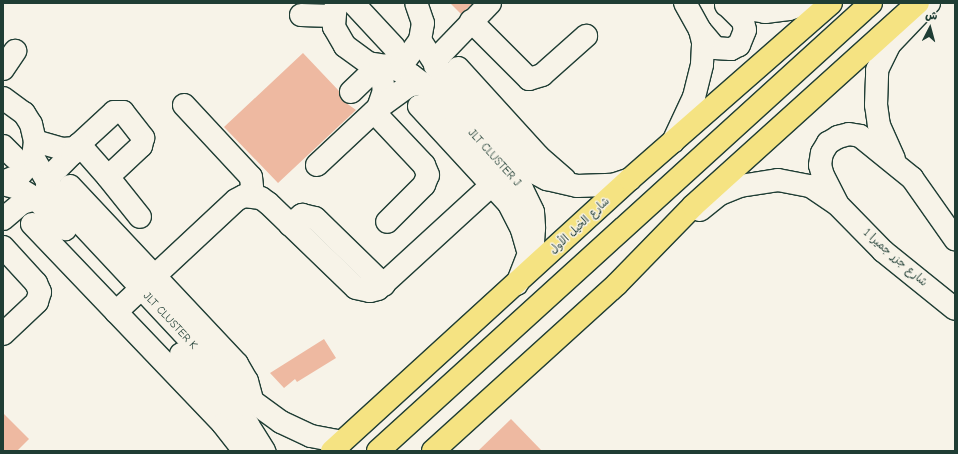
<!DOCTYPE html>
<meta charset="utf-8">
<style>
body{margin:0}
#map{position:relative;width:958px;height:454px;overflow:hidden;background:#f7f3e8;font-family:"Comic Neue","Playpen Sans Arabic",sans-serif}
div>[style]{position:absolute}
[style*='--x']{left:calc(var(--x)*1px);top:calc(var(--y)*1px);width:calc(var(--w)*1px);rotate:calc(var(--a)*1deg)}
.building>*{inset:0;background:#eeb9a1}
.roads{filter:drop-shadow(1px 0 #1f3d34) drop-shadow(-1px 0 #1f3d34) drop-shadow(0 1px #1f3d34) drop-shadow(0 -1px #1f3d34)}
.minor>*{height:22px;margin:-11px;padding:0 11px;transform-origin:11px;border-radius:11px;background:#f7f3e8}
.major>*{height:22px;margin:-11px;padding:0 11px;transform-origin:11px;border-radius:11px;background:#f5e382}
span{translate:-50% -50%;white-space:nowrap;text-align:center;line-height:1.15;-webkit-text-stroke:3px #f7f3e8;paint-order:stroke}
.street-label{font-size:11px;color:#1f3d34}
.frame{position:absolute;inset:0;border:4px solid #1f3d34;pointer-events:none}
.north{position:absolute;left:910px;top:8px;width:40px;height:40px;-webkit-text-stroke:3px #f7f3e8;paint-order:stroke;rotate:6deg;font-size:11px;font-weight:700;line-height:16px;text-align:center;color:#1f3d34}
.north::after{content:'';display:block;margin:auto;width:14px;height:18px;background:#1f3d34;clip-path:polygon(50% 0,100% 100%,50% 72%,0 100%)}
</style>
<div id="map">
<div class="building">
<i style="clip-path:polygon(450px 3px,473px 3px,461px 14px)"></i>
<i style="clip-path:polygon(303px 53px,339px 91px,342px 100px,356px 110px,278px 183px,224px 127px)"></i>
<i style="clip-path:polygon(324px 339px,336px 358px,297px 382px,295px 379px,284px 388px,270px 373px)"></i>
<i style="clip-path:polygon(3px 413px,29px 439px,17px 451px,3px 451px)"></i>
<i style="clip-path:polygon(511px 419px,542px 451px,478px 451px)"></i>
</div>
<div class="roads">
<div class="minor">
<i style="--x:336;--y:3;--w:24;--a:95"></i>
<i style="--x:334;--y:27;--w:22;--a:60"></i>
<i style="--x:345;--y:46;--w:29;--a:36"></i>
<i style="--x:368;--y:63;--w:18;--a:9"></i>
<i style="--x:386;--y:66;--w:22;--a:-21"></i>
<i style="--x:407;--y:58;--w:22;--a:-54"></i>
<i style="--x:420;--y:40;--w:17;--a:-80"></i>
<i style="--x:423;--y:23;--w:21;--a:-109"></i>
<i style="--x:353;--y:3;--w:60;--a:47"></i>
<i style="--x:726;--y:5;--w:40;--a:10"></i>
<i style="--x:765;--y:12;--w:24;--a:-7"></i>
<i style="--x:789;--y:9;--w:19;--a:-18"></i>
<i style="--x:301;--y:15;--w:32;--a:2"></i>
<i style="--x:471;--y:21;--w:82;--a:45"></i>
<i style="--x:529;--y:79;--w:14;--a:-17"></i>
<i style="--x:542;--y:75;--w:59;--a:-41.6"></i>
<i style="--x:700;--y:30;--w:23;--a:50"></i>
<i style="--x:715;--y:48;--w:16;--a:4"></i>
<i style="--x:731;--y:49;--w:9;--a:-27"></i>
<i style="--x:739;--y:45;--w:16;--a:-68"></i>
<i style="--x:745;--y:30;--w:9;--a:-103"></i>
<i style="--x:743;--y:21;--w:20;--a:-135"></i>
<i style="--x:420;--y:40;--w:50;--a:57.3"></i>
<i style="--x:447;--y:82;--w:115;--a:47.8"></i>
<i style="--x:524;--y:167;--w:26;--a:28"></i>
<i style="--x:547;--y:179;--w:31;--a:13"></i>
<i style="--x:577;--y:186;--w:36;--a:-2"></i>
<i style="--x:613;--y:185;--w:18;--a:-19"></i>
<i style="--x:386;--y:66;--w:27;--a:20"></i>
<i style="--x:411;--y:75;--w:21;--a:37"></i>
<i style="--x:428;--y:88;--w:138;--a:47.1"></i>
<i style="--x:522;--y:189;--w:25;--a:64"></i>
<i style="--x:533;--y:212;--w:16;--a:86"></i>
<i style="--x:534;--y:228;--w:15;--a:94"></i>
<i style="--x:533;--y:243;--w:44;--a:111.3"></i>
<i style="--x:435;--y:66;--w:12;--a:-66"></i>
<i style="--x:440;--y:55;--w:72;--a:-46.1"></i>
<i style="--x:458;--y:68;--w:119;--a:47.7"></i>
<i style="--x:538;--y:156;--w:35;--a:41"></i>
<i style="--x:3;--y:69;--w:22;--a:-56"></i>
<i style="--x:351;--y:92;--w:37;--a:-44"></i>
<i style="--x:3;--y:98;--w:26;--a:36"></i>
<i style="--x:24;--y:113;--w:13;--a:58"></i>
<i style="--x:31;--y:124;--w:17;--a:77"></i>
<i style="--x:35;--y:141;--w:16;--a:97"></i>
<i style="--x:33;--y:157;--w:12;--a:121"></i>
<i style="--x:27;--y:167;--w:11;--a:131"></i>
<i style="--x:20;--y:175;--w:18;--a:158"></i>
<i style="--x:184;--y:105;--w:98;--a:47.1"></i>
<i style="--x:251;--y:177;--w:18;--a:84"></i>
<i style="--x:419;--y:106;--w:133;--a:47.4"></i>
<i style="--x:509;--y:204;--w:29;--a:63"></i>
<i style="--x:522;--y:230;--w:19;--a:74"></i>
<i style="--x:378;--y:108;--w:18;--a:-71"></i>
<i style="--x:384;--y:91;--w:25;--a:-99"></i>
<i style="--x:374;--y:112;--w:73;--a:46.7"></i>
<i style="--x:424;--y:165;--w:11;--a:68"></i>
<i style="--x:428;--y:175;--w:11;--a:112"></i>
<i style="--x:424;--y:185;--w:52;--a:135"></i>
<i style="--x:35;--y:141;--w:29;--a:16"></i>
<i style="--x:63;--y:149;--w:12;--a:-5"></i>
<i style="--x:673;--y:142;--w:50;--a:-65"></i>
<i style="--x:694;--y:97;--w:34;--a:-76"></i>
<i style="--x:702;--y:64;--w:22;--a:-87"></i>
<i style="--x:703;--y:42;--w:12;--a:-104"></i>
<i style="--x:700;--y:30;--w:31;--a:-119"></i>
<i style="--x:3;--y:146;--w:16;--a:45"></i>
<i style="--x:33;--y:157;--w:48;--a:59.7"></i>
<i style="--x:57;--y:198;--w:236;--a:46.9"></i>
<i style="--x:218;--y:370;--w:46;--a:42.4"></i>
<i style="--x:252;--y:401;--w:36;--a:36"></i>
<i style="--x:281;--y:422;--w:33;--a:25"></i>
<i style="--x:311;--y:436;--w:31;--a:11"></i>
<i style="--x:894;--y:159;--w:36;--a:-114"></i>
<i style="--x:879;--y:126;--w:21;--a:-98"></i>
<i style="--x:876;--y:105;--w:35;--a:-88"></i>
<i style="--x:877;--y:70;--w:28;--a:-64"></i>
<i style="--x:889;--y:45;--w:58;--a:-46.4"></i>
<i style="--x:317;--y:165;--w:83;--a:-43.1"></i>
<i style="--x:378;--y:108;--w:37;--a:-36"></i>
<i style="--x:408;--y:86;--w:14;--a:-12"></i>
<i style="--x:108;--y:177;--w:51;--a:51.3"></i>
<i style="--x:3;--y:184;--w:16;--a:15"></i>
<i style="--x:18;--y:188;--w:21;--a:31"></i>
<i style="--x:36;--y:199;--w:42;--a:46"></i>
<i style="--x:47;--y:185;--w:9;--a:-72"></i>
<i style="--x:50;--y:176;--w:31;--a:-45"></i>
<i style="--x:72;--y:154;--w:7;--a:-63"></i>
<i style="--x:75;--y:148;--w:53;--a:-42.7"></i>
<i style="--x:114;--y:112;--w:9;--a:0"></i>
<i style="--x:123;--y:112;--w:33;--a:52"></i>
<i style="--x:143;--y:138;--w:8;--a:104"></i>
<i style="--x:141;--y:146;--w:45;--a:136.8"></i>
<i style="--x:108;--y:177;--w:44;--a:-131.3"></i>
<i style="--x:70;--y:186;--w:244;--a:46.8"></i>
<i style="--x:237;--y:364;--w:20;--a:60"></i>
<i style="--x:247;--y:381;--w:20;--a:75"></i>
<i style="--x:837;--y:203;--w:30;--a:-117"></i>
<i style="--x:823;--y:176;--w:11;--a:-105"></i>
<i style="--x:820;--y:165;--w:12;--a:-81"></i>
<i style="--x:822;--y:153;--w:12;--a:-59"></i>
<i style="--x:828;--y:143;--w:12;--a:-31"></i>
<i style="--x:838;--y:137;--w:11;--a:-15"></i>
<i style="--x:849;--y:134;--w:11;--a:10"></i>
<i style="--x:860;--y:136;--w:67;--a:38.9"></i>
<i style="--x:912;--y:178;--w:75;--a:54.8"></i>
<i style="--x:700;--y:210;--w:26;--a:-39"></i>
<i style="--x:720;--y:194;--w:22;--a:-22"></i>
<i style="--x:740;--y:186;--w:38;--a:-9"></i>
<i style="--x:778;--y:180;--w:33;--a:11"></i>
<i style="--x:810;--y:186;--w:32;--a:34"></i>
<i style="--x:837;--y:204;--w:66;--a:45.6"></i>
<i style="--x:883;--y:251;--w:92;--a:38.9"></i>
<i style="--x:3;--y:219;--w:25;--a:-40"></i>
<i style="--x:22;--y:203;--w:15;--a:-16"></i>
<i style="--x:32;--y:224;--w:277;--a:46.3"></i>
<i style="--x:223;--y:424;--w:34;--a:52"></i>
<i style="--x:290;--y:225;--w:16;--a:-40"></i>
<i style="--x:302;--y:215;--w:13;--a:13"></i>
<i style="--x:315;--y:218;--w:96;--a:44.2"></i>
<i style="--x:3;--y:247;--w:49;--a:47.5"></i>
<i style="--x:36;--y:283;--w:10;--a:66"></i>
<i style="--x:40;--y:292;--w:10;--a:107"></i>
<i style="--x:37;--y:302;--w:47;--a:136.7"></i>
<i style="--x:116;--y:312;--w:164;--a:-43"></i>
<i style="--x:236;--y:200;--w:9;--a:-27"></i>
<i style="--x:244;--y:196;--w:17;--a:7"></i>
<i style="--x:261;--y:198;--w:9;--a:36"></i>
<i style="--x:268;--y:203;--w:122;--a:44"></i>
<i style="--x:356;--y:288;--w:14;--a:12"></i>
<i style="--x:370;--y:291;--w:8;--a:-14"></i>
<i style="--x:378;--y:289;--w:175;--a:-42.5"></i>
<i style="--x:181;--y:354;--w:98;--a:46.7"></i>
<i style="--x:248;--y:425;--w:31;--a:58"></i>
</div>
<div class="major">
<i style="--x:332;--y:451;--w:403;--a:-42.4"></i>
<i style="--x:630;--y:179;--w:267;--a:-41.2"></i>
<i style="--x:378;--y:451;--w:666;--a:-42.26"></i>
<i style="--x:433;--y:451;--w:248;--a:-42.2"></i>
<i style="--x:617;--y:284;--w:109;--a:-45.7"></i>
<i style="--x:693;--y:206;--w:303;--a:-42.1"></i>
</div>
</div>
<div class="street-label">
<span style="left:494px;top:158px;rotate:48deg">JLT CLUSTER J</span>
<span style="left:580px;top:226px;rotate:-43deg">شارع الخيل الأول</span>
<span style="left:895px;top:258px;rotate:41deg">شارع جزر جميرا 1</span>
<span style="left:170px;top:321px;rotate:47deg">JLT CLUSTER K</span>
</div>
<div class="frame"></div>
<div class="north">ش</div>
</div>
